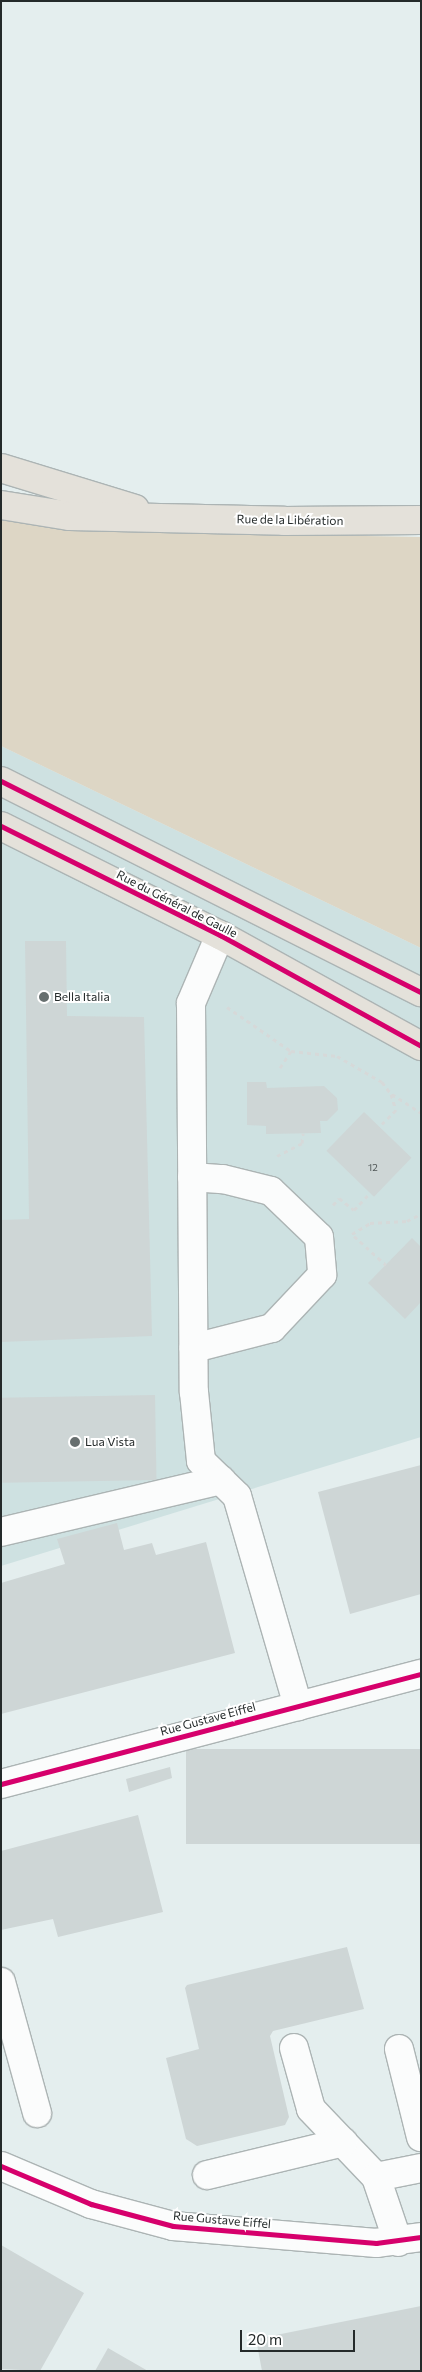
<!DOCTYPE html>
<meta charset="utf-8">
<style>
body{margin:0}
#map{position:relative;width:422px;height:2372px;overflow:hidden;background:#e4eeee;font-family:Commissioner,sans-serif}
div>[style]{position:absolute}
[style*='--x']{left:calc(var(--x)*1px);top:calc(var(--y)*1px);width:calc(var(--w)*1px);rotate:calc(var(--a)*1deg)}
.built>*{inset:0;background:#cee1e1}
.green>*{inset:0;background:#ddd6c5}
.building>*{inset:0;background:#ced6d6;transform-origin:0 0}
.path>*{height:3px;margin-top:-1.5px;transform-origin:0;background:repeating-linear-gradient(90deg,#d6d9d9 0 4px,transparent 0 8px)}
.roads{filter:drop-shadow(1px 0 #acb4b4) drop-shadow(-1px 0 #acb4b4) drop-shadow(0 1px #acb4b4) drop-shadow(0 -1px #acb4b4)}
.minor>*{height:28px;margin:-14px;padding:0 14px;transform-origin:14px;border-radius:14px;background:#fbfcfc}
.major>*{height:28px;margin:-14px;padding:0 14px;transform-origin:14px;border-radius:14px;background:#e4e1da}
.cycleway>*{height:5px;margin:-2.5px;padding:0 2.5px;transform-origin:2.5px;border-radius:2.5px;background:#d6006c}
.dots>*{width:14px;height:14px;translate:-50% -50%;box-sizing:border-box;border:2px solid #fff;border-radius:50%}
span{translate:-50% -50%;white-space:nowrap;text-align:center;line-height:1.15;-webkit-text-stroke:4px #fff;paint-order:stroke}
.number-label{font-size:10px;color:#4f5656}
.number-label span{-webkit-text-stroke-width:0}
.street-label{font-size:12px;color:#242a2a}
.poi-label{font-size:12px;color:#242a2a}
.left{translate:0 -50%;text-align:left}
.frame{position:absolute;inset:0;border:2px solid #242a2a;pointer-events:none}
.scale{position:absolute;left:240px;top:2330px;width:115px;height:22px;box-sizing:border-box;border:2px solid #242a2a;border-top:0;padding-left:6px;font-size:15px;line-height:18px;white-space:nowrap;color:#242a2a;-webkit-text-stroke:4px #fff;paint-order:stroke}
</style>
<div id="map">
<div class="built">
<i style="clip-path:polygon(1px 746px,421px 948px,421px 1437px,1px 1566px)"></i>
</div>
<div class="green">
<i style="clip-path:polygon(1px 515px,255px 534px,421px 537px,421px 948px,1px 746px)"></i>
</div>
<div class="building">
<i style="clip-path:polygon(25px 941px,66px 941px,67px 1016px,144px 1017px,152px 1336px,1px 1342px,1px 1220px,29px 1219px)"></i>
<i style="clip-path:polygon(247px 1082px,266px 1082px,267px 1088px,324px 1086px,337px 1098px,338px 1110px,327px 1121px,320px 1121px,321px 1133px,266px 1134px,266px 1126px,247px 1125px)"></i>
<i style="left:364px;top:1112px;width:66px;height:54px;rotate:44deg"></i>
<i style="clip-path:polygon(412px 1238px,421px 1247px,421px 1302px,405px 1319px,368px 1283px)"></i>
<i style="left:155px;top:1395px;width:85px;height:154px;rotate:89deg"></i>
<i style="clip-path:polygon(421px 1465px,421px 1594px,350px 1614px,318px 1492px)"></i>
<i style="clip-path:polygon(117px 1523px,124px 1550px,152px 1543px,156px 1555px,206px 1542px,235px 1653px,1px 1714px,1px 1583px,65px 1564px,57px 1539px)"></i>
<i style="left:421px;top:1749px;width:95px;height:235px;rotate:90deg"></i>
<i style="clip-path:polygon(170px 1767px,172px 1778px,129px 1792px,126px 1779px)"></i>
<i style="clip-path:polygon(138px 1815px,163px 1912px,58px 1937px,53px 1919px,1px 1930px,1px 1851px)"></i>
<i style="clip-path:polygon(347px 1947px,364px 2009px,273px 2031px,270px 2036px,289px 2117px,285px 2125px,197px 2146px,186px 2139px,166px 2058px,199px 2049px,185px 1988px,187px 1985px)"></i>
<i style="clip-path:polygon(1px 2245px,84px 2293px,40px 2371px,1px 2369px)"></i>
<i style="clip-path:polygon(421px 2306px,421px 2371px,262px 2371px,256px 2339px)"></i>
<i style="clip-path:polygon(108px 2348px,148px 2371px,95px 2371px)"></i>
</div>
<div class="path">
<i style="--x:227;--y:1007;--w:78;--a:34.5"></i>
<i style="--x:291;--y:1051;--w:20;--a:123"></i>
<i style="--x:291;--y:1051;--w:46;--a:6.2"></i>
<i style="--x:337;--y:1056;--w:52;--a:30"></i>
<i style="--x:382;--y:1082;--w:15;--a:53"></i>
<i style="--x:391;--y:1094;--w:17;--a:73"></i>
<i style="--x:396;--y:1110;--w:24;--a:135"></i>
<i style="--x:392;--y:1094;--w:35;--a:33"></i>
<i style="--x:277;--y:1156;--w:28;--a:-27"></i>
<i style="--x:302;--y:1143;--w:10;--a:-84"></i>
<i style="--x:333;--y:1205;--w:9;--a:-49"></i>
<i style="--x:339;--y:1198;--w:19;--a:39"></i>
<i style="--x:354;--y:1210;--w:23;--a:-47"></i>
<i style="--x:352;--y:1234;--w:21;--a:-31"></i>
<i style="--x:370;--y:1223;--w:37;--a:-3"></i>
<i style="--x:407;--y:1221;--w:16;--a:-27"></i>
<i style="--x:354;--y:1236;--w:43;--a:42.2"></i>
</div>
<div class="roads">
<div class="minor">
<i style="--x:220;--y:935;--w:74;--a:113.1"></i>
<i style="--x:191;--y:1003;--w:389;--a:89.6"></i>
<i style="--x:194;--y:1392;--w:69;--a:84.2"></i>
<i style="--x:201;--y:1461;--w:50;--a:44.2"></i>
<i style="--x:237;--y:1496;--w:219;--a:73.8"></i>
<i style="--x:192;--y:1177;--w:31;--a:4"></i>
<i style="--x:223;--y:1179;--w:49;--a:14"></i>
<i style="--x:271;--y:1191;--w:66;--a:43.8"></i>
<i style="--x:319;--y:1237;--w:38;--a:85"></i>
<i style="--x:322;--y:1275;--w:73;--a:133.3"></i>
<i style="--x:272;--y:1328;--w:81;--a:165.6"></i>
<i style="--x:1;--y:1532;--w:226;--a:-13.3"></i>
<i style="--x:1;--y:1784;--w:434;--a:-14.7"></i>
<i style="--x:1;--y:1982;--w:136;--a:74.6"></i>
<i style="--x:294;--y:2048;--w:63;--a:74.4"></i>
<i style="--x:311;--y:2109;--w:94;--a:46.3"></i>
<i style="--x:399;--y:2049;--w:91;--a:76"></i>
<i style="--x:1;--y:2166;--w:98;--a:22.9"></i>
<i style="--x:91;--y:2204;--w:85;--a:15"></i>
<i style="--x:173;--y:2226;--w:204;--a:4.8"></i>
<i style="--x:376;--y:2243;--w:45;--a:-7.6"></i>
<i style="--x:207;--y:2175;--w:140;--a:-13.6"></i>
<i style="--x:398;--y:2242;--w:69;--a:-108.7"></i>
<i style="--x:376;--y:2177;--w:46;--a:-11.3"></i>
</div>
<div class="major">
<i style="--x:1;--y:468;--w:140;--a:17"></i>
<i style="--x:1;--y:505;--w:70;--a:9.1"></i>
<i style="--x:70;--y:516;--w:214;--a:1.3"></i>
<i style="--x:284;--y:521;--w:137;--a:-0.4"></i>
<i style="--x:1;--y:781;--w:470;--a:26.7"></i>
<i style="--x:1;--y:826;--w:245;--a:26.5"></i>
<i style="--x:220;--y:935;--w:230;--a:28.9"></i>
</div>
</div>
<div class="cycleway">
<i style="--x:1;--y:781;--w:470;--a:26.7"></i>
<i style="--x:1;--y:826;--w:245;--a:26.5"></i>
<i style="--x:220;--y:935;--w:230;--a:28.9"></i>
<i style="--x:1;--y:1784;--w:434;--a:-14.7"></i>
<i style="--x:1;--y:2166;--w:98;--a:22.9"></i>
<i style="--x:91;--y:2204;--w:85;--a:15"></i>
<i style="--x:173;--y:2226;--w:204;--a:4.8"></i>
<i style="--x:376;--y:2243;--w:45;--a:-7.6"></i>
</div>
<div class="dots">
<i style="left:44px;top:997px;background:#676f6f"></i>
<i style="left:75px;top:1442px;background:#676f6f"></i>
</div>
<div class="number-label">
<span style="left:373px;top:1168px">12</span>
</div>
<div class="street-label">
<span style="left:290px;top:520px;rotate:1deg">Rue de la Libération</span>
<span style="left:177px;top:904px;rotate:27deg">Rue du Général de Gaulle</span>
<span style="left:208px;top:1719px;rotate:-15deg">Rue Gustave Eiffel</span>
<span style="left:222px;top:2220px;rotate:5deg">Rue Gustave Eiffel</span>
</div>
<div class="poi-label">
<span class="left" style="left:54px;top:997px">Bella Italia</span>
<span class="left" style="left:85px;top:1442px">Lua Vista</span>
</div>
<div class="frame"></div>
<div class="scale">20 m</div>
</div>
